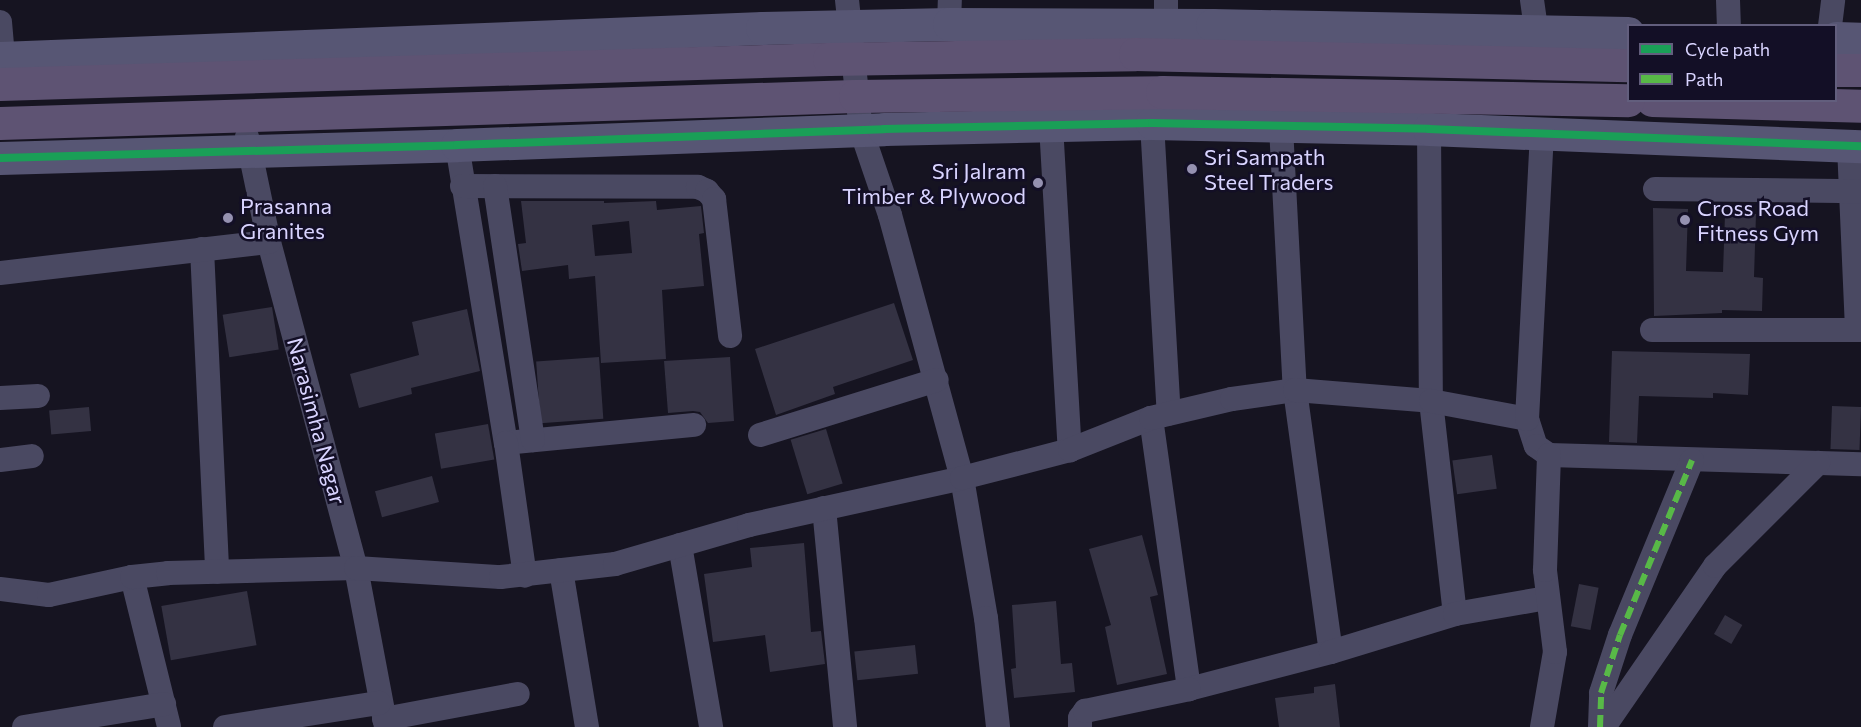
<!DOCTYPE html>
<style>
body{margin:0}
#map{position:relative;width:1861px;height:727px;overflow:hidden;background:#161421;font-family:Commissioner,sans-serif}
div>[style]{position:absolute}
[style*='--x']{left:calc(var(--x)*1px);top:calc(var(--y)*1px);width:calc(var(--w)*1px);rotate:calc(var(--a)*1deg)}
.building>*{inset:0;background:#343243;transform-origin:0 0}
.street>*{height:24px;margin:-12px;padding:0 12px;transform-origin:12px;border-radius:12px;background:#4a4962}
.secondary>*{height:33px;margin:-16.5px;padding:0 16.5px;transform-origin:16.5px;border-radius:16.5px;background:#575674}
.primary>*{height:33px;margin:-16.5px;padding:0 16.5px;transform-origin:16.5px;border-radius:16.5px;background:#5e5373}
.quiet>*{height:6px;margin-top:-3px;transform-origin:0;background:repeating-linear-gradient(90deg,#58b947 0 12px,transparent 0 18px)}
.cycleway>*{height:8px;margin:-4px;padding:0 4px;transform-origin:4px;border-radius:4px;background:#1a9f57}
.dots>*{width:16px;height:16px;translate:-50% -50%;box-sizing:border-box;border:3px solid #130f26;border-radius:50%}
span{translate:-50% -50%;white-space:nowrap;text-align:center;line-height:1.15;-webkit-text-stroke:5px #130f26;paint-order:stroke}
.poi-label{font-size:22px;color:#d9d4ff}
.left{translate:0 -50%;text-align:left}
.right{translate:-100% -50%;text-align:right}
.street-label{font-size:22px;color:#d9d4ff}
.legend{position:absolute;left:1627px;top:24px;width:210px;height:78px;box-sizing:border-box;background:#130f26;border:2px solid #625e7d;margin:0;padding:8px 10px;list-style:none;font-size:18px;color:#d9d4ff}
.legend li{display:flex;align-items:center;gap:12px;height:30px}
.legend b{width:30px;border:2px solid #625e7d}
</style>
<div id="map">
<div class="building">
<i style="clip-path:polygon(evenodd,521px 201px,604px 201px,604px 203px,656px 201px,657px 210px,701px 206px,704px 233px,699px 234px,704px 286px,662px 290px,666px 359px,601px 363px,595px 276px,569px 279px,568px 265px,522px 271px,518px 244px,526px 243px,521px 201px,629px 221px,632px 253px,595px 256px,592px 225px,629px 221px)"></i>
<i style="clip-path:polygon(1653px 208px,1688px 209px,1686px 271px,1723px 272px,1725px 214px,1756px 214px,1754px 277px,1763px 278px,1762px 311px,1722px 310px,1722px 313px,1654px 316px)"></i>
<i style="clip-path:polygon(894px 303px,913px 360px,833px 387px,835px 394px,776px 415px,755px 349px)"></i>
<i style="left:272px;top:307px;width:43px;height:50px;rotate:81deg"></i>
<i style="clip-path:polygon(467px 309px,480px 371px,411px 388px,412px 394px,359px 408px,350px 374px,419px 355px,412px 322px)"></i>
<i style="clip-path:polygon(1612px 351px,1750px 354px,1748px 395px,1713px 393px,1713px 398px,1639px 396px,1637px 443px,1609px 442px)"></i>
<i style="left:599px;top:357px;width:62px;height:63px;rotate:86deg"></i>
<i style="clip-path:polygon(730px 357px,734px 421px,708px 423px,700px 412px,693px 411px,668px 413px,664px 361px)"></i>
<i style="left:1832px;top:406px;width:29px;height:43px;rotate:2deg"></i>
<i style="left:89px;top:407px;width:24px;height:40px;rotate:85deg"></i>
<i style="left:488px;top:424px;width:36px;height:54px;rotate:80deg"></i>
<i style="left:826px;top:429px;width:57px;height:37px;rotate:73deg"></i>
<i style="left:1492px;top:455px;width:34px;height:40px;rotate:82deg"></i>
<i style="left:432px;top:476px;width:27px;height:59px;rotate:75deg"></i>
<i style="clip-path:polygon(1142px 535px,1158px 595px,1150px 597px,1167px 674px,1117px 685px,1105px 627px,1111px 625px,1089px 549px)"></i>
<i style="clip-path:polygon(804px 543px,811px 632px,821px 631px,825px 664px,770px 672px,765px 635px,713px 642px,704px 574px,752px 567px,750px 548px)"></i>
<i style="left:1579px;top:584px;width:20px;height:43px;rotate:11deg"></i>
<i style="left:247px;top:591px;width:55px;height:87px;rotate:80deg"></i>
<i style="clip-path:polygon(1056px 601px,1061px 664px,1072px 663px,1075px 692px,1014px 698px,1011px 669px,1016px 668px,1012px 605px)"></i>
<i style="left:1725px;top:615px;width:20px;height:22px;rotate:30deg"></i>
<i style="left:915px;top:645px;width:29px;height:61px;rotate:84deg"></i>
<i style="clip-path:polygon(1335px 684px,1340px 727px,1279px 727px,1275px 698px,1314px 693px,1314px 687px)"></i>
</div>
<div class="street">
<i style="--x:847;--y:0;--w:131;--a:83.9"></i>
<i style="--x:861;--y:130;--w:90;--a:71.2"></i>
<i style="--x:890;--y:215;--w:273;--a:74.7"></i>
<i style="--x:962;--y:478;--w:142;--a:80.3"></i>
<i style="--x:986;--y:618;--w:110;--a:83.7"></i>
<i style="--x:1532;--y:0;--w:30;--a:82"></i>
<i style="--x:1728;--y:0;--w:26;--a:88"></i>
<i style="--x:0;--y:22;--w:36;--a:85"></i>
<i style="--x:949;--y:24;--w:24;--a:-88"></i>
<i style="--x:1166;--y:25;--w:25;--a:-90"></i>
<i style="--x:1830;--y:26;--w:26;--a:-83"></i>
<i style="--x:1152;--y:123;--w:291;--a:86.7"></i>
<i style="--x:1051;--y:125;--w:326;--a:86.7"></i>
<i style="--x:1281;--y:127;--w:263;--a:87"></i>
<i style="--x:1295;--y:390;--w:264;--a:82.2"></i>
<i style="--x:1429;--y:129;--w:272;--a:89.6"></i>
<i style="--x:1431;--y:401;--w:214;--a:83.6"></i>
<i style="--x:247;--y:137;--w:107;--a:78.2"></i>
<i style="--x:269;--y:242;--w:337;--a:75.1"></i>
<i style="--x:356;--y:568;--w:162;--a:79.3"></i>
<i style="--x:457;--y:145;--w:302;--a:80.7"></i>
<i style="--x:506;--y:443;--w:189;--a:-5.5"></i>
<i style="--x:1849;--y:146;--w:183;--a:87.5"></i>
<i style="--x:462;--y:186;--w:236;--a:0.2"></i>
<i style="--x:698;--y:187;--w:10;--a:24"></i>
<i style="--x:707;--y:191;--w:11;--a:49"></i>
<i style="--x:714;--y:199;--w:138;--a:83.3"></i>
<i style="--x:495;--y:186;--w:257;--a:81.5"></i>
<i style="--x:1655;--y:189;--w:206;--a:0.6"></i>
<i style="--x:202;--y:249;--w:323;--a:87.3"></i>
<i style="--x:0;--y:273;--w:271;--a:-6.6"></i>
<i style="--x:1652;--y:330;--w:209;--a:0"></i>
<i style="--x:0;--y:398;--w:38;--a:-3"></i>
<i style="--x:1151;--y:418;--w:274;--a:82"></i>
<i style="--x:1189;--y:689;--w:147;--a:-14.6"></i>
<i style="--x:1331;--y:652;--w:130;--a:-17"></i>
<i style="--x:1455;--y:614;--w:93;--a:-9.9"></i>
<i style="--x:1527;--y:419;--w:28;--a:72"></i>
<i style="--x:1536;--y:446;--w:16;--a:35"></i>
<i style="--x:1549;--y:455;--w:312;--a:1.7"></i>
<i style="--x:760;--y:435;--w:185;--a:-17.3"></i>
<i style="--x:506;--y:443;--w:134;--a:81.9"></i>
<i style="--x:0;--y:460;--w:32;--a:-7"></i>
<i style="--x:824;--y:508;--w:220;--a:84.5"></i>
<i style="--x:680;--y:545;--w:185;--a:80.3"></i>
<i style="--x:561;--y:570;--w:159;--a:80.6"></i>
<i style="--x:132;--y:577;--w:154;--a:76.1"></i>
<i style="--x:0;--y:589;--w:49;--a:7"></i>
<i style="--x:49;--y:595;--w:85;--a:-12.2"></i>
<i style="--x:132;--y:577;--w:36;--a:-6"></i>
<i style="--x:168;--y:573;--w:188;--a:-1.5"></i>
<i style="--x:356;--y:568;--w:145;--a:3.6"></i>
<i style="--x:501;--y:577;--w:115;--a:-6.5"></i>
<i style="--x:615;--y:564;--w:140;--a:-16.2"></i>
<i style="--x:749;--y:525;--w:218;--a:-12.4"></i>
<i style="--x:962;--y:478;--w:112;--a:-14.5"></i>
<i style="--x:1070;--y:450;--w:87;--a:-21.6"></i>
<i style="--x:1151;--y:418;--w:83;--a:-13.2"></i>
<i style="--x:1232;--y:399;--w:64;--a:-8.1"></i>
<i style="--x:1295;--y:390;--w:136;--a:4.6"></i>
<i style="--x:1431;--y:401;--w:98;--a:10.6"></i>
<i style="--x:1527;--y:419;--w:284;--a:-87"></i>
<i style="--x:384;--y:719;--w:136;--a:-10.6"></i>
<i style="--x:24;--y:727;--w:142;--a:-9.3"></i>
<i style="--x:225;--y:727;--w:156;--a:-8.9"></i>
<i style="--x:1080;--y:727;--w:9;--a:-90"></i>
<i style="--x:1080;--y:718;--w:9;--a:-54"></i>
<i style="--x:1085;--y:711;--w:106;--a:-11.9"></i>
<i style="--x:1542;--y:727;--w:76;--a:-80.2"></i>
<i style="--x:1555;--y:652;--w:83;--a:-97"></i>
<i style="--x:1545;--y:570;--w:115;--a:-88"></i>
<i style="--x:1600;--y:727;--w:34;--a:-88"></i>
<i style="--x:1601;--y:693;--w:61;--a:-71.9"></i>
<i style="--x:1620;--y:635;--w:189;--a:-67.6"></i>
<i style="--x:1604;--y:727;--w:196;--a:-55.4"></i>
<i style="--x:1715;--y:566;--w:146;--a:-45"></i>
</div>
<div class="secondary">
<i style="--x:1836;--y:38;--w:25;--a:2"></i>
<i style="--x:0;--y:58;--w:763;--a:-2.25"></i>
<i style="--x:762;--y:28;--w:187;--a:-1.2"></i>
<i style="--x:949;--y:24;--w:263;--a:0.2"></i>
<i style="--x:1212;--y:25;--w:416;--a:1.1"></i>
<i style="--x:0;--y:158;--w:457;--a:-1.6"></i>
<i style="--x:457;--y:145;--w:427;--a:-2.1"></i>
<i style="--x:884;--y:129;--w:268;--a:-1.3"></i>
<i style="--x:1152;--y:123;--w:277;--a:1.2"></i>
<i style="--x:1429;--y:129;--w:432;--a:2.3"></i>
</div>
<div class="primary">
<i style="--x:1836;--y:70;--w:25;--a:0"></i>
<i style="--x:0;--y:84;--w:829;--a:-1.73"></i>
<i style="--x:829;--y:59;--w:306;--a:-0.9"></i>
<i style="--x:1135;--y:54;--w:493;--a:1.3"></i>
<i style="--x:1652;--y:100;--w:209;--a:1.6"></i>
<i style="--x:0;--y:123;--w:855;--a:-1.81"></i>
<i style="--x:855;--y:96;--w:307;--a:-0.7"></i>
<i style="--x:1162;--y:92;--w:466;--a:1"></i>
</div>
<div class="quiet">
<i style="--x:1600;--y:727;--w:34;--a:-88"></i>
<i style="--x:1601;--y:693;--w:61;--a:-71.9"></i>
<i style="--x:1620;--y:635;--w:189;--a:-67.6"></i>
</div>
<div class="cycleway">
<i style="--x:0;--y:158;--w:457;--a:-1.6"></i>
<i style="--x:457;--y:145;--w:427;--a:-2.1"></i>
<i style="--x:884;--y:129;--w:268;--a:-1.3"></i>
<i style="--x:1152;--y:123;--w:277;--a:1.2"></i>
<i style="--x:1429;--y:129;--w:432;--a:2.3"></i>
</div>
<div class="dots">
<i style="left:1192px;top:169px;background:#9591b1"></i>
<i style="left:1038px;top:183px;background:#9591b1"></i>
<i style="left:228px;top:218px;background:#9591b1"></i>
<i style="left:1685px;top:220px;background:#9591b1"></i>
</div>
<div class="poi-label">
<span class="left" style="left:1204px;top:169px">Sri Sampath<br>Steel Traders</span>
<span class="right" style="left:1026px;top:183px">Sri Jalram<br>Timber &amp; Plywood</span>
<span class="left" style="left:240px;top:218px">Prasanna<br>Granites</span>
<span class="left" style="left:1697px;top:220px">Cross Road<br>Fitness Gym</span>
</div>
<div class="street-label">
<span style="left:317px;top:421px;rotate:75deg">Narasimha Nagar</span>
</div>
<ul class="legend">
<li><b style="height:8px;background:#1a9f57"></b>Cycle path</li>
<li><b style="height:8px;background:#58b947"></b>Path</li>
</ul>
</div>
